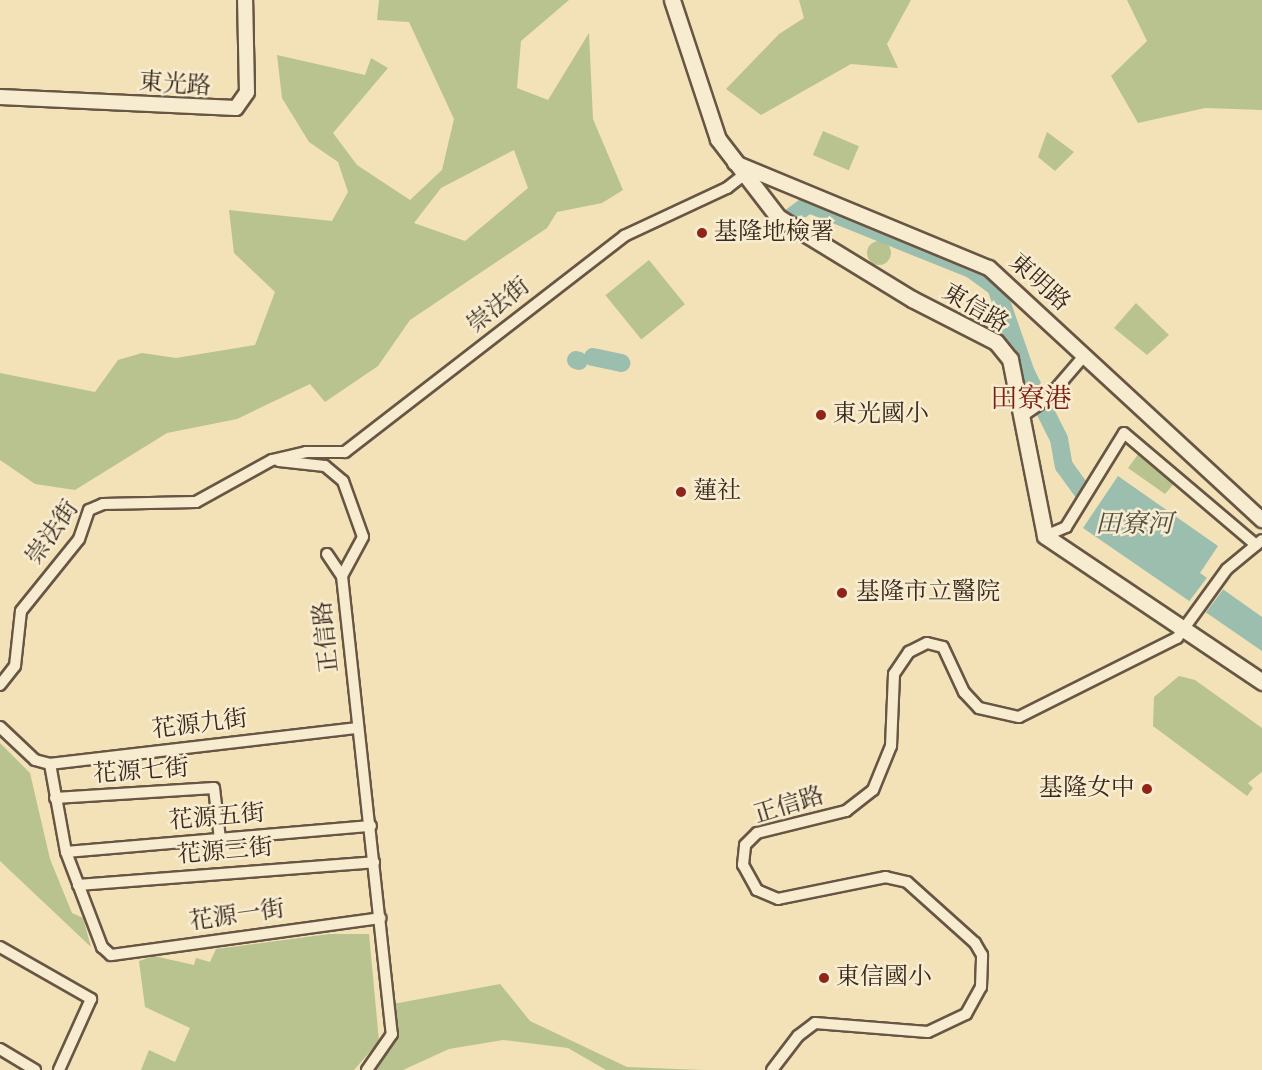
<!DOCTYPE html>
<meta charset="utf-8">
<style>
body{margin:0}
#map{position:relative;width:1262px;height:1070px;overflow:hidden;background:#f3e1b7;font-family:"Libre Bodoni","Noto Serif TC",serif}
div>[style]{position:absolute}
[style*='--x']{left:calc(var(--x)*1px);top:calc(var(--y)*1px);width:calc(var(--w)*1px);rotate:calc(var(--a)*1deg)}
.green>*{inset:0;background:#b8c390;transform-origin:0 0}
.round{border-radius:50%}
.water>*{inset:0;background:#9bbeaf}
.pier>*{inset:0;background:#f3e1b7;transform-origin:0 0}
.river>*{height:18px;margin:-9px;padding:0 9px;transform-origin:9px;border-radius:9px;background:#9bbeaf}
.roads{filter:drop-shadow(2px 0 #685644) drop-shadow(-2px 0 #685644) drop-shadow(0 2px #685644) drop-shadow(0 -2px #685644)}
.minor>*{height:10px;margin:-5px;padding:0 5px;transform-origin:5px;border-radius:5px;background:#f7ecd0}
.tertiary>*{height:14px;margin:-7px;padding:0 7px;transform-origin:7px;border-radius:7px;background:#f7ecd0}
.secondary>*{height:15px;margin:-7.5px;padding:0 7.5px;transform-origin:7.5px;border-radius:7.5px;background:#f7ecd0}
.dots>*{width:16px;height:16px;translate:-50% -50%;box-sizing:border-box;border:3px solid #f7ecd0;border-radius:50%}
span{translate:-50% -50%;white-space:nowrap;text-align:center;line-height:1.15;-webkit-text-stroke:5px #f7ecd0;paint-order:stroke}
.street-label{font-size:24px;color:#39281d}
.poi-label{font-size:24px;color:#39281d}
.left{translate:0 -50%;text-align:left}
.right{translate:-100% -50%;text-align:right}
.water-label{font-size:26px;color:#524e42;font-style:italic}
.quarter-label{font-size:27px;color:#7a1f14}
</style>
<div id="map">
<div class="green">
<i style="clip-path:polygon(evenodd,379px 0,569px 0,521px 41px,517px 88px,548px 100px,589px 33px,593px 119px,623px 190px,602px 203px,557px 212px,547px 228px,410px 320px,378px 366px,325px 402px,310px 384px,237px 419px,167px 433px,75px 490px,35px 484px,0 460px,0 373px,95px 392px,118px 360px,142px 353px,176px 358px,255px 345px,275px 292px,234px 253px,229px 210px,332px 221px,348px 192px,338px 162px,309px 142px,282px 98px,277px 55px,365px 75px,371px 58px,388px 68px,333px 133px,357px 165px,410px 200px,442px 170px,454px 119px,409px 22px,377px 20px,379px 0,514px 150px,528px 188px,465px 241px,414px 223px,441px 188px,514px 150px)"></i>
<i style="clip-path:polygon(799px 0,911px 0,887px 44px,898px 68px,851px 64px,761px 115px,726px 89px,779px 34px,804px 18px)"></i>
<i style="clip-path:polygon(1127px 0,1262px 0,1262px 110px,1205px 108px,1138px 123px,1111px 76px,1147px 41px)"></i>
<i style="left:823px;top:131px;width:39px;height:26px;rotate:23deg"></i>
<i style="clip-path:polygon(1047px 132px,1074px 152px,1055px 171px,1038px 157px)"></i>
<i class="round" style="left:867px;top:241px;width:24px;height:24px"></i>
<i style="left:649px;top:260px;width:57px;height:56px;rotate:51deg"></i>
<i style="clip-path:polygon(1136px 303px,1169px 335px,1147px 355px,1114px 328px)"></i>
<i style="clip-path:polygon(1142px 449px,1178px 479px,1165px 494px,1128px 468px)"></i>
<i style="clip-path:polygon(1179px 676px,1195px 680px,1262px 728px,1262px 772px,1248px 783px,1253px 788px,1247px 796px,1153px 726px,1154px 697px)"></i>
<i style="clip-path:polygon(0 743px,30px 773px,50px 859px,72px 913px,83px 918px,91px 947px,0 861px)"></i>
<i style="clip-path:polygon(329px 934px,369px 934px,379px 1041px,354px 1070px,141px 1070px,149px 1050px,175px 1062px,190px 1028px,145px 1007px,139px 961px,154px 956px,194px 965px,196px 958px,210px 962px,216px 949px)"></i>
<i style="clip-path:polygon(500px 984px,530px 1021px,627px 1067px,703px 1070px,606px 1070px,568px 1048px,503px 1040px,449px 1049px,403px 1070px,370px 1070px,394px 1037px,393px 1004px)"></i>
</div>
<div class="water">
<i style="clip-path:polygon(1118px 476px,1218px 546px,1200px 573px,1262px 617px,1262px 651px,1083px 528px)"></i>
</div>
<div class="pier">
<i style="left:1209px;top:575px;width:20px;height:35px;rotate:37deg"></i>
</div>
<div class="river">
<i style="--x:791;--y:217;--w:22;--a:-36"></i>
<i style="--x:809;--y:204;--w:175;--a:21.9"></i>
<i style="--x:971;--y:269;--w:31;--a:36"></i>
<i style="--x:996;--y:287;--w:91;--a:70.8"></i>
<i style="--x:1026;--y:373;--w:74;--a:63.4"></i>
<i style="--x:1059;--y:439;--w:27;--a:80"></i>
<i style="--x:1064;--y:466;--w:34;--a:54"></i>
<i style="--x:593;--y:357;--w:29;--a:12"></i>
<i style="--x:576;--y:360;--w:3;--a:18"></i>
</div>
<div class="roads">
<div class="minor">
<i style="--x:1024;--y:415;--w:28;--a:-35"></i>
<i style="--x:1047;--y:399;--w:57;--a:-49.3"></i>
<i style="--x:279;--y:461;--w:46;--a:6.2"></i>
<i style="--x:325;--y:466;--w:23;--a:40"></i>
<i style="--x:343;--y:481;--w:59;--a:70.3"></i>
<i style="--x:363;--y:537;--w:44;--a:118.3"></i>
<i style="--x:1045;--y:536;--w:23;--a:-23"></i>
<i style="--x:1066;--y:527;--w:110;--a:-58.3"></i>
<i style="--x:1124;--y:433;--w:173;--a:40.3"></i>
<i style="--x:327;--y:554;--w:27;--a:56"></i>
<i style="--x:342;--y:576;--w:461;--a:83.8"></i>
<i style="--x:392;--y:1034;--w:44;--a:124.8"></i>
<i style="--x:0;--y:685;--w:24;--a:-52"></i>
<i style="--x:15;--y:666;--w:55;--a:-83.8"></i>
<i style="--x:21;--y:611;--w:92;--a:-51.1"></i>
<i style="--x:79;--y:539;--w:31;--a:-71"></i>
<i style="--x:89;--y:510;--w:15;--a:-23"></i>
<i style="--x:103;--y:504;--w:93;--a:-1.2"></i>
<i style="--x:196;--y:502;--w:87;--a:-28.9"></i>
<i style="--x:272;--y:460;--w:35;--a:-13"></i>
<i style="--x:306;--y:452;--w:39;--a:0"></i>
<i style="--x:345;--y:452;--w:353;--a:-37.7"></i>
<i style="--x:624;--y:236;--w:114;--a:-25"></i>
<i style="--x:727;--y:188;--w:28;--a:-38"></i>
<i style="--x:0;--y:727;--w:48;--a:43.3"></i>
<i style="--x:35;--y:760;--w:16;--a:15"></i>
<i style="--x:50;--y:764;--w:307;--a:-6.7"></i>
<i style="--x:50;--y:764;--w:89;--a:79.7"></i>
<i style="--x:66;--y:852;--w:102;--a:69.2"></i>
<i style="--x:102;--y:947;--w:12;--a:42"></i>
<i style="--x:111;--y:955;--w:272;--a:-7.8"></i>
<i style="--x:55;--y:798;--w:159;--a:-3.6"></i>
<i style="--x:214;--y:788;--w:51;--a:83.3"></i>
<i style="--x:66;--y:852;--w:306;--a:-4.9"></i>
<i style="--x:78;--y:885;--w:297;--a:-4.4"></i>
<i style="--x:0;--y:947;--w:105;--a:29.7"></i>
<i style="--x:91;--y:999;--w:78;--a:114.3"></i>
<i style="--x:0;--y:1049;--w:41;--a:31"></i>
<i style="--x:772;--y:1070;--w:43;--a:-52.6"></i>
<i style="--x:798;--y:1036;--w:21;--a:-37"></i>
<i style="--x:815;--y:1023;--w:113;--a:4.6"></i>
<i style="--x:928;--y:1032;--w:42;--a:-25.3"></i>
<i style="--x:966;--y:1014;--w:31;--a:-61"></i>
<i style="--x:981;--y:987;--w:32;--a:-88"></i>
<i style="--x:982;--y:955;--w:14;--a:-120"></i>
<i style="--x:975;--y:943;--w:91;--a:-138.1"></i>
<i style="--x:907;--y:882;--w:22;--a:-167"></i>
<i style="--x:886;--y:877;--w:110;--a:168.5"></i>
<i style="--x:778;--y:899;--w:23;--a:-157"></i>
<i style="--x:757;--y:890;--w:29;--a:-119"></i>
<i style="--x:743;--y:865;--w:20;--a:-84"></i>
<i style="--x:745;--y:845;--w:17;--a:-45"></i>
<i style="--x:757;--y:833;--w:92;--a:-13.9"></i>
<i style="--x:846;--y:811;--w:34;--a:-38"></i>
<i style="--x:873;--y:790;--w:48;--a:-67.8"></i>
<i style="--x:891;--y:746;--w:72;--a:-87.6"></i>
<i style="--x:894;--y:674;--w:27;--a:-56"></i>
<i style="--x:909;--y:652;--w:20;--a:-27"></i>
<i style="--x:927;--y:643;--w:16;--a:14"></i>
<i style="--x:943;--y:647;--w:50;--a:65"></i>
<i style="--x:964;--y:692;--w:22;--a:47"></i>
<i style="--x:979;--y:708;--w:41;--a:12.7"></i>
<i style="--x:1019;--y:717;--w:177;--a:-26.6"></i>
<i style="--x:1177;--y:638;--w:85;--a:-54.1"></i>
<i style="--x:1227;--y:569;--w:45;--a:-39.6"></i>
</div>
<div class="tertiary">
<i style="--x:0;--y:97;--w:236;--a:2.7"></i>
<i style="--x:236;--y:108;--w:19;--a:-55"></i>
<i style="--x:247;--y:92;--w:92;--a:-91.2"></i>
<i style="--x:735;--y:163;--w:275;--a:22.5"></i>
<i style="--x:989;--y:268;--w:372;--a:42.7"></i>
</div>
<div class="secondary">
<i style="--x:672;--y:0;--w:146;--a:71.7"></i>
<i style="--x:718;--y:139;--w:98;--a:52.4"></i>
<i style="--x:778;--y:217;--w:157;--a:31.5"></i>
<i style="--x:912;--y:299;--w:94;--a:27.1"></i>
<i style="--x:996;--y:342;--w:22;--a:51"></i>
<i style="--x:1010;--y:359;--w:180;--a:78.8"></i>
<i style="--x:1045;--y:536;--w:262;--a:33.9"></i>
</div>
</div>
<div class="dots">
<i style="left:702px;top:233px;background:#8f2418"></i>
<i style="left:821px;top:415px;background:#8f2418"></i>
<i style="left:681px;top:492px;background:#8f2418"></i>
<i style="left:842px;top:593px;background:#8f2418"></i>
<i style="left:1147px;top:789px;background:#8f2418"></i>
<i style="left:824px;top:978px;background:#8f2418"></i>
</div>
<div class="street-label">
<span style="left:175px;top:85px;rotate:4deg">東光路</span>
<span style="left:1039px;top:283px;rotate:42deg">東明路</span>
<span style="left:499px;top:306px;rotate:-39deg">崇法街</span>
<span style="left:975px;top:309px;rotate:30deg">東信路</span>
<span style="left:53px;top:533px;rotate:-55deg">崇法街</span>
<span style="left:327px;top:637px;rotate:-96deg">正信路</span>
<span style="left:200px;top:725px;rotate:-7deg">花源九街</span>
<span style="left:141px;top:772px;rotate:-4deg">花源七街</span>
<span style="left:789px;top:806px;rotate:-17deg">正信路</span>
<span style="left:217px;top:818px;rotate:-5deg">花源五街</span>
<span style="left:225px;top:852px;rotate:-5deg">花源三街</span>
<span style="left:237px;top:916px;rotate:-8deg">花源一街</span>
</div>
<div class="poi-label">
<span class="left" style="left:714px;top:233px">基隆地檢署</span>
<span class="left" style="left:833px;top:415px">東光國小</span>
<span class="left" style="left:693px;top:492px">蓮社</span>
<span class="left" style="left:856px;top:593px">基隆市立醫院</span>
<span class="right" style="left:1135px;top:789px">基隆女中</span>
<span class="left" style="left:836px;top:978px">東信國小</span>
</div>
<div class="water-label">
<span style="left:1134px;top:525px">田寮河</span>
</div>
<div class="quarter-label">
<span style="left:1031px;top:400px">田寮港</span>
</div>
</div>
